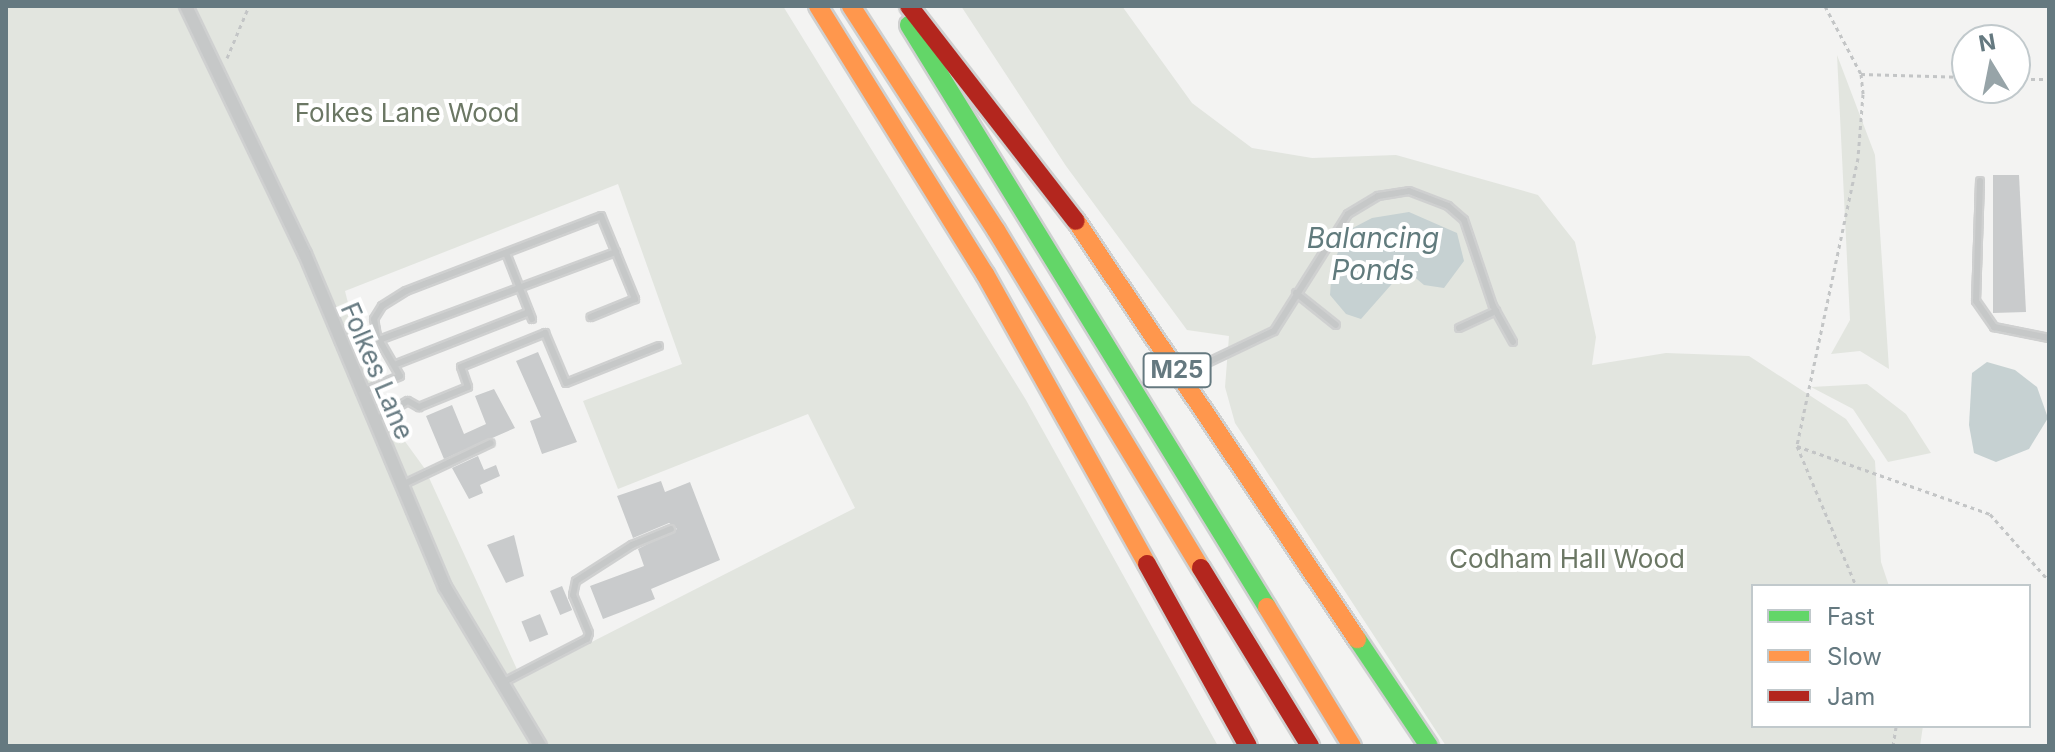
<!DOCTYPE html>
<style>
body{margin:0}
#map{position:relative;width:2055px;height:752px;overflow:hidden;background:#f3f3f2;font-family:Inter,sans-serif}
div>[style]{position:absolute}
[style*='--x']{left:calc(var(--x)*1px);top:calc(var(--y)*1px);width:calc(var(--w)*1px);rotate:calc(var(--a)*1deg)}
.green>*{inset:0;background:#e2e5df}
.water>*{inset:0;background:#c6d1d2}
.building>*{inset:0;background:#c9cbcc;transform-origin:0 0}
.path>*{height:3px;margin-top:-1.5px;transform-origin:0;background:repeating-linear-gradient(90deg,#c3c5c6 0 4px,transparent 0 8px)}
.roads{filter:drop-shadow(2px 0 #cfd0d0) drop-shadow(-2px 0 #cfd0d0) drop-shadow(0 2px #cfd0d0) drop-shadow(0 -2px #cfd0d0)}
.lane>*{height:6px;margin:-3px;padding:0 3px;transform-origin:3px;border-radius:3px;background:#c6c8c8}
.street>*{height:12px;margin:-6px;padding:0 6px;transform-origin:6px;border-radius:6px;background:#c6c8c8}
.fast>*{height:18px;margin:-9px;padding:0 9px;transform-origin:9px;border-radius:9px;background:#63d668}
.slow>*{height:18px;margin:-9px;padding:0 9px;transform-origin:9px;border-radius:9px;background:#ff974d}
.jam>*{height:18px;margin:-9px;padding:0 9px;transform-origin:9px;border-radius:9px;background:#b3261e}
span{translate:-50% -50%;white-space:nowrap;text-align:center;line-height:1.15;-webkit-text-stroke:8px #fff;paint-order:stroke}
.shield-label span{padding:2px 6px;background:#fff;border:2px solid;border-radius:6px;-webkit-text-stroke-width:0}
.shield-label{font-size:24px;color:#657980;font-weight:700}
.park-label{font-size:26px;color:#6b7764}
.street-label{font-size:26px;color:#657980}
.water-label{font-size:28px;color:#617b7d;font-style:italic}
.frame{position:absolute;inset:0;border:8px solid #657980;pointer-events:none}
.legend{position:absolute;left:1751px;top:584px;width:280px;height:144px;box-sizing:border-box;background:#fff;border:2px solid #c1c9cc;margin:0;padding:10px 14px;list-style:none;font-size:24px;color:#657980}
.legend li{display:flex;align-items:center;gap:16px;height:40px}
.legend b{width:40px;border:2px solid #c1c9cc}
.north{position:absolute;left:1951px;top:24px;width:80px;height:80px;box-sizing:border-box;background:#fff;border:2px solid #c1c9cc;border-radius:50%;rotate:350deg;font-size:22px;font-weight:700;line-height:32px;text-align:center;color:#657980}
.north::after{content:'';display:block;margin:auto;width:28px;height:36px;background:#97a4a8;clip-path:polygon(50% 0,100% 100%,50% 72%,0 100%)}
</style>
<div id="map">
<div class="green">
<i style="clip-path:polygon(evenodd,6px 6px,783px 6px,1026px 400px,1218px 746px,6px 746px,6px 6px,618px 184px,682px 364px,583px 401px,618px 489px,808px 414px,855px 508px,521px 678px,425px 469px,396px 429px,363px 363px,345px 291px,618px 184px)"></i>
<i style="clip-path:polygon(961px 6px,1122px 6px,1192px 103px,1252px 148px,1312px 158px,1396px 155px,1538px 195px,1575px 242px,1596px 337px,1592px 365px,1666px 353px,1749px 356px,1846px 419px,1875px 461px,1881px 562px,1889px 586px,1753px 586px,1753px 726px,1923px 726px,1920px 746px,1446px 746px,1235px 423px,1225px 387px,1229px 336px,1187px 330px,1066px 166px)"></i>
<i style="clip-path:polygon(1837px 55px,1875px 155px,1889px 369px,1860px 351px,1831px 354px,1850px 320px)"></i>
<i style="clip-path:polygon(1867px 384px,1906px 414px,1931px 453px,1888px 462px,1853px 409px,1811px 387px)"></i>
</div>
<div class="water">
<i style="clip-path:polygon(1409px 212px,1457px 233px,1464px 261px,1444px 288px,1424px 285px,1405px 269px,1361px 319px,1346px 314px,1330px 295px,1332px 266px,1347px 231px,1372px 218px)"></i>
<i style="clip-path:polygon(1987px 362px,2015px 370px,2037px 387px,2048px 418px,2029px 449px,1996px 462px,1974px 453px,1969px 425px,1972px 373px)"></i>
</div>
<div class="building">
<i style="clip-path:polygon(1993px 175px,2019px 175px,2026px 312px,1993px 313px)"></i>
<i style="clip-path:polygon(538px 352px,577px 442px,542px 454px,530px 421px,541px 417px,516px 361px)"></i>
<i style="clip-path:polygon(494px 389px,515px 428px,444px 459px,426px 416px,452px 405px,464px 434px,486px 424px,475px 396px)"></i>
<i style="clip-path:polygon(478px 456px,484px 470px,496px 465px,500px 476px,480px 485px,483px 493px,469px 499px,452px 468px)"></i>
<i style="clip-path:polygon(661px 481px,665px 492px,690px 482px,720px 560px,651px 589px,655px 599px,603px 619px,590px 586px,644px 566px,638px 549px,677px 529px,669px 523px,633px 538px,617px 496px)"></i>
<i style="clip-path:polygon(514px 535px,524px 576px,506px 583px,487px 545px)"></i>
<i style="left:562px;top:586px;width:26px;height:13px;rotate:67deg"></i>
<i style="left:540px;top:614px;width:22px;height:20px;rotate:68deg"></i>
</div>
<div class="path">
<i style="--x:1825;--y:6;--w:77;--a:62.1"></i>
<i style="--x:1861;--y:74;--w:20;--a:84"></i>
<i style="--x:1863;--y:94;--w:64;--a:94.5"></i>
<i style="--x:1858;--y:158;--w:294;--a:102"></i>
<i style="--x:1797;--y:446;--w:152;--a:67.1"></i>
<i style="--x:227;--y:58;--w:56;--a:-67.1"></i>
<i style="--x:1861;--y:74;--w:106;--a:1.6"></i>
<i style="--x:2015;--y:79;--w:34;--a:0"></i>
<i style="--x:1797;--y:446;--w:205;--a:19.4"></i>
<i style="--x:1990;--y:514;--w:89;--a:48.6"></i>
<i style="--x:1893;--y:746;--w:20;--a:-81"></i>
</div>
<div class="roads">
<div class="lane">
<i style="--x:1980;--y:181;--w:120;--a:91.9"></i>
<i style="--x:1976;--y:301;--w:32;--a:55"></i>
<i style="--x:1994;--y:327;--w:56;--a:11.3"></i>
<i style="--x:506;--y:253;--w:71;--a:68.5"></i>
<i style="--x:1296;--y:293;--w:51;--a:38.7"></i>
<i style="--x:1459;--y:328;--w:41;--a:-24.7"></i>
<i style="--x:379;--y:340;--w:253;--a:-20.4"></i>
<i style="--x:394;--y:365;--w:145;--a:-21.4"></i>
<i style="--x:1188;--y:372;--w:95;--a:-25.5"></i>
<i style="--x:1274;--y:331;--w:138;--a:-57.7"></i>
<i style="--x:1348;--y:214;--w:35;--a:-31"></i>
<i style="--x:1378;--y:196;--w:31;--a:-9"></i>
<i style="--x:1409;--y:191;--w:42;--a:21"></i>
<i style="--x:1448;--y:206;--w:21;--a:41"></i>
<i style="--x:1464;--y:220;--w:91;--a:71.4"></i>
<i style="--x:1493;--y:306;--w:41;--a:60.9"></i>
<i style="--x:362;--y:392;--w:41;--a:-22.8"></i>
<i style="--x:400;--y:376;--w:46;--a:-119.9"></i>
<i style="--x:377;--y:336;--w:17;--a:-100"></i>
<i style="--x:374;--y:319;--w:15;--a:-58"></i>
<i style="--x:382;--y:306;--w:28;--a:-32"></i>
<i style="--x:406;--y:291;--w:209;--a:-21"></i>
<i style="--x:601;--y:216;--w:90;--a:67.7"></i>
<i style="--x:635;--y:299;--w:48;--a:157.8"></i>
<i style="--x:376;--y:420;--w:37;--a:-31"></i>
<i style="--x:408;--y:401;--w:13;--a:29"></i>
<i style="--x:419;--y:407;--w:53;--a:-22.2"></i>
<i style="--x:468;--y:387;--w:21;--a:-109"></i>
<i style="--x:461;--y:367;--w:91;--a:-22"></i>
<i style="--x:545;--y:333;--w:54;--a:67.2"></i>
<i style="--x:566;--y:383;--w:100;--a:-21.7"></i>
<i style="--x:402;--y:485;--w:98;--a:-25.3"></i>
<i style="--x:504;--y:682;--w:93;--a:-27.4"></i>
<i style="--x:587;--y:639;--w:6;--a:-72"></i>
<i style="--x:589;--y:633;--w:41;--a:-112.8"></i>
<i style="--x:573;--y:595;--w:14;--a:-78"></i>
<i style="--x:576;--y:581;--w:67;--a:-32.7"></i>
<i style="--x:632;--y:545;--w:42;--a:-22.3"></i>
</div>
<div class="street">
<i style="--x:186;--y:6;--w:275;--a:64.4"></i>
<i style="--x:305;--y:254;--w:361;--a:67.2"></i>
<i style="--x:445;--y:587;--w:185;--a:59.1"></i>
</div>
<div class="fast">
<i style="--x:909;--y:25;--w:683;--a:58.4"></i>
<i style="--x:1357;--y:639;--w:129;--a:56.1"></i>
</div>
<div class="slow">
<i style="--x:818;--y:6;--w:316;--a:58.1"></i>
<i style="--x:985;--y:274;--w:332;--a:60.8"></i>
<i style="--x:851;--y:6;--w:267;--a:57.1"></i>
<i style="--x:996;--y:230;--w:395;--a:58.8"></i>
<i style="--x:1076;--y:221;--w:504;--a:56.09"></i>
<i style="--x:1267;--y:607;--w:163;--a:58.6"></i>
</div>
<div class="jam">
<i style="--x:909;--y:6;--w:272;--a:52.2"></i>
<i style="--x:1147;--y:564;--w:208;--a:61"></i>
<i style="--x:1201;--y:568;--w:209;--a:58.5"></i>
</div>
</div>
<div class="shield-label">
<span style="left:1177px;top:370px">M25</span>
</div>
<div class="park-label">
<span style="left:407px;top:113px">Folkes Lane Wood</span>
<span style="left:1567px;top:559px">Codham Hall Wood</span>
</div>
<div class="street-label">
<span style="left:377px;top:371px;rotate:67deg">Folkes Lane</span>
</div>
<div class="water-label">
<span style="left:1373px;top:254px">Balancing<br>Ponds</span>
</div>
<div class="frame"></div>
<ul class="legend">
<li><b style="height:10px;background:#63d668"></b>Fast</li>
<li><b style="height:10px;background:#ff974d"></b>Slow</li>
<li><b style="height:10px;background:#b3261e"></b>Jam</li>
</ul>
<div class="north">N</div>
</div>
